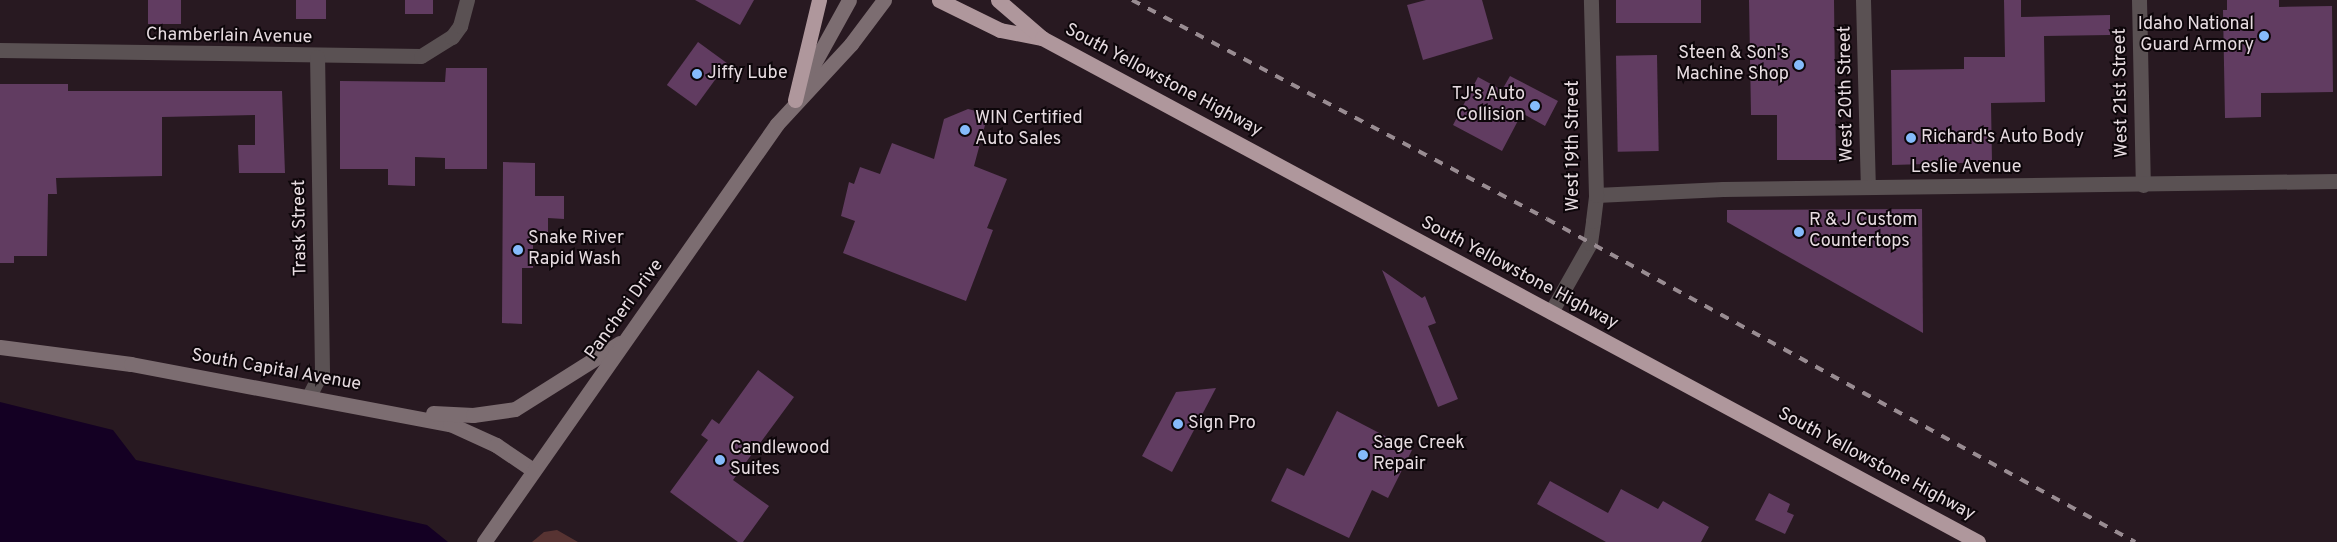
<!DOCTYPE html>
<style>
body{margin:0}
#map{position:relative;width:2337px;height:542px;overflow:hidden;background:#281921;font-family:Overpass,sans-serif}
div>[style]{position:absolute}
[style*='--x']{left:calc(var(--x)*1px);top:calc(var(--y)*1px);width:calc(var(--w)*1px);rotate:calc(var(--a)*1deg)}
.green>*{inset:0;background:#573332}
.water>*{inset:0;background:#140023}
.building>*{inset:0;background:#613c61;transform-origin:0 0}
.street>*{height:15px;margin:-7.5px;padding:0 7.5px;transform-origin:7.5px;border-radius:7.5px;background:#5a5153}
.secondary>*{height:15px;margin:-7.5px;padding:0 7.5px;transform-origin:7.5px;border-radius:7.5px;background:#7c6d71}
.highway>*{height:15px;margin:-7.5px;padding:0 7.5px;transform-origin:7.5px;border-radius:7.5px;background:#af979c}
.rail>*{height:4px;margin-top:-2px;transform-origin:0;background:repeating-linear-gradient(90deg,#998c92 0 9px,transparent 0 18px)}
.dots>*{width:14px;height:14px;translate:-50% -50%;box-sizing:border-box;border:2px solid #0d060a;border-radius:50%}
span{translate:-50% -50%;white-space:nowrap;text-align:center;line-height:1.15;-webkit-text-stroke:4px #0d060a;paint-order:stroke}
.poi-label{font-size:18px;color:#e7dce1}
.right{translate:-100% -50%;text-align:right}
.left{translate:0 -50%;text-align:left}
.street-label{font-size:18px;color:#e7dce1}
</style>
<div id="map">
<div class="green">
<i style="clip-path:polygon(557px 530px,578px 542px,532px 542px,544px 532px)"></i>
</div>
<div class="water">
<i style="clip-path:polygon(0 402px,113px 430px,136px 460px,427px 525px,448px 542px,0 542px)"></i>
</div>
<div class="building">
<i style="left:148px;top:0;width:33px;height:24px"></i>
<i style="left:296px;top:0;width:30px;height:19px"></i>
<i style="left:405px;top:0;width:28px;height:14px"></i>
<i style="clip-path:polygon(695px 0,754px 0,740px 25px)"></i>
<i style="clip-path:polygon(1426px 0,1482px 0,1493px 39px,1423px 60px,1407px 5px)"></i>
<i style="left:1616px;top:0;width:85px;height:23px"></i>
<i style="clip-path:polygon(1749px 0,1834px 0,1836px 160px,1777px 160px,1777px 115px,1751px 115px)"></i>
<i style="clip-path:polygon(2004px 0,2021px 0,2021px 17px,2110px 15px,2110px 35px,2044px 36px,2045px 102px,1991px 103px,1992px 162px,1892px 165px,1891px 70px,1964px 69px,1964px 57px,2005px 57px)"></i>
<i style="clip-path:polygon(2227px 0,2279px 0,2279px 7px,2332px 6px,2333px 92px,2261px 93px,2261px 117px,2225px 118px,2223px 10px,2227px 10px)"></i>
<i style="left:698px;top:42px;width:36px;height:53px;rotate:36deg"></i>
<i style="left:1657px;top:55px;width:96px;height:41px;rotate:89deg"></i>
<i style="clip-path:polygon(446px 68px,487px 68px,487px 169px,445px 169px,445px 158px,415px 157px,415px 186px,388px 185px,388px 169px,340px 169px,340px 81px,445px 82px)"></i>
<i style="clip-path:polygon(1510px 76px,1558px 101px,1545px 126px,1522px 113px,1502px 151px,1453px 125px,1478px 77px,1502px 90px)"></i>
<i style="clip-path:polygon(0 84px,68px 84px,68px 91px,282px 91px,285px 173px,239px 173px,238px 145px,255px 145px,255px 115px,162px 117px,162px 176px,56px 178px,57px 194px,48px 194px,47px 256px,14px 256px,14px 263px,0 263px)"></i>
<i style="clip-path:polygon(968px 109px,988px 114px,974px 166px,1007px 179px,987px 228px,993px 230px,966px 301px,843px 253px,855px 221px,841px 216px,849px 182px,854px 184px,860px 167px,880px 174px,892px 143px,934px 159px,944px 119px)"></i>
<i style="clip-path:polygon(503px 162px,535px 163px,535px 196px,564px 196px,564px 219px,548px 218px,548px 232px,533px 232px,533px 268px,522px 268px,522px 324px,502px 323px)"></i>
<i style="clip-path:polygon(1922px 209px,1923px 333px,1727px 222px,1727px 210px)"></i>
<i style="clip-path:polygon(1382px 270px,1422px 298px,1425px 296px,1436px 323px,1428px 326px,1458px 399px,1438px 407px)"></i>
<i style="clip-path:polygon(758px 370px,794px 397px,733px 480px,769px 506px,743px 542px,738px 542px,670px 492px,708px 440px,701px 435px,712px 419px,719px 424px)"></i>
<i style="clip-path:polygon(1216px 388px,1172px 472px,1142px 456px,1176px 392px)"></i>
<i style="clip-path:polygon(1337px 411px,1412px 450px,1388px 498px,1372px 490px,1349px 538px,1271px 501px,1287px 468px,1304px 476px)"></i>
<i style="clip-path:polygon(1550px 481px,1608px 513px,1621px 489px,1658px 509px,1663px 501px,1709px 527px,1701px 542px,1606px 542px,1537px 504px)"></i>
<i style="clip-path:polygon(1769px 493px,1790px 504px,1787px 512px,1794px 515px,1785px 534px,1755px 520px)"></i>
</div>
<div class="street">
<i style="--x:1863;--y:0;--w:187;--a:88.5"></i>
<i style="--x:2139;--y:0;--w:185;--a:88.8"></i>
<i style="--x:0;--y:50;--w:421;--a:0.8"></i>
<i style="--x:421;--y:56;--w:36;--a:-32"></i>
<i style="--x:452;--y:37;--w:14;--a:-54"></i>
<i style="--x:460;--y:26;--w:27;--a:-75"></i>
<i style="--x:1596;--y:195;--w:127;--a:-2.7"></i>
<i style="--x:1723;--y:189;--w:614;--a:-0.75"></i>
<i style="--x:1551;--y:312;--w:79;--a:-60.5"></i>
<i style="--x:1590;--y:243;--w:22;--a:-82"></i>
<i style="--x:1593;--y:221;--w:26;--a:-83"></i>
<i style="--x:1596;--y:195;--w:195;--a:-91.5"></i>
<i style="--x:309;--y:396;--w:28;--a:-63"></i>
<i style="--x:322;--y:371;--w:314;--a:-90.9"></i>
</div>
<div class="secondary">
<i style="--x:801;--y:87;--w:99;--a:-61.1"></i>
<i style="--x:0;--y:347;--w:132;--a:7.4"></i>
<i style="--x:131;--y:364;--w:325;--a:10.7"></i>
<i style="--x:450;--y:424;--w:51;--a:24.5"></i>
<i style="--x:496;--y:445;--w:45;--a:34"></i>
<i style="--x:433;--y:413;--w:40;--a:2.9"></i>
<i style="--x:473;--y:415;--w:42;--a:-8.1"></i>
<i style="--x:515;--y:409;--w:124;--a:-32.2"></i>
<i style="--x:484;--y:542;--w:510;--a:-54.97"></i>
<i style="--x:777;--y:124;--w:109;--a:-47.2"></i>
<i style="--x:851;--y:44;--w:55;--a:-53.1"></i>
</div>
<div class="highway">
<i style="--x:939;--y:0;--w:68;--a:26.2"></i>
<i style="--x:1000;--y:30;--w:43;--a:10.8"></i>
<i style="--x:998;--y:0;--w:58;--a:40.8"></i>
<i style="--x:1042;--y:38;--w:1063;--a:28.3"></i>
<i style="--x:795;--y:100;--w:103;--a:-76.5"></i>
</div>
<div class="rail">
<i style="--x:1132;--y:0;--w:469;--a:27.8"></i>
<i style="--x:1547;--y:219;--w:671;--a:28.78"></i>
</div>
<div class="dots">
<i style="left:2264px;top:36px;background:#85bbfb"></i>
<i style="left:1799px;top:65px;background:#85bbfb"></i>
<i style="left:697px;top:74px;background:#85bbfb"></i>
<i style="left:1535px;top:106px;background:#85bbfb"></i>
<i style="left:965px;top:130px;background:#85bbfb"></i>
<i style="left:1911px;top:138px;background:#85bbfb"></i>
<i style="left:1799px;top:232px;background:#85bbfb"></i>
<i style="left:518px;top:250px;background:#85bbfb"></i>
<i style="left:1178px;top:424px;background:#85bbfb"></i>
<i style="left:1363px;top:455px;background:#85bbfb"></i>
<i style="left:720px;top:460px;background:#85bbfb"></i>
</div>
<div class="poi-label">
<span class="right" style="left:2254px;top:36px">Idaho National<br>Guard Armory</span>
<span class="right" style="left:1789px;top:65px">Steen &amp; Son's<br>Machine Shop</span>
<span class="left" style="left:707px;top:74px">Jiffy Lube</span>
<span class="right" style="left:1525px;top:106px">TJ's Auto<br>Collision</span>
<span class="left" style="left:975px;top:130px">WIN Certified<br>Auto Sales</span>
<span class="left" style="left:1921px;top:138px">Richard's Auto Body</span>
<span class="left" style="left:1809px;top:232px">R &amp; J Custom<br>Countertops</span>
<span class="left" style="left:528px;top:250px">Snake River<br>Rapid Wash</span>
<span class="left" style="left:1188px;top:424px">Sign Pro</span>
<span class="left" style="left:1373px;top:455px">Sage Creek<br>Repair</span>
<span class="left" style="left:730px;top:460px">Candlewood<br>Suites</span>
</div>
<div class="street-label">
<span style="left:229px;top:37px;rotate:1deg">Chamberlain Avenue</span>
<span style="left:1163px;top:81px;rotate:28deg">South Yellowstone Highway</span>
<span style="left:2122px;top:93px;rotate:-91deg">West 21st Street</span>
<span style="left:1847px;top:94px;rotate:-91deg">West 20th Street</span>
<span style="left:1574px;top:146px;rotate:-90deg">West 19th Street</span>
<span style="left:1966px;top:168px">Leslie Avenue</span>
<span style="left:301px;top:228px;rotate:-91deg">Trask Street</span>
<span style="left:1519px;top:274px;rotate:28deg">South Yellowstone Highway</span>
<span style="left:625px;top:310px;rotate:-54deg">Pancheri Drive</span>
<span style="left:276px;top:371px;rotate:10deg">South Capital Avenue</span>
<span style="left:1876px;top:465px;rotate:28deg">South Yellowstone Highway</span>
</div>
</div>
